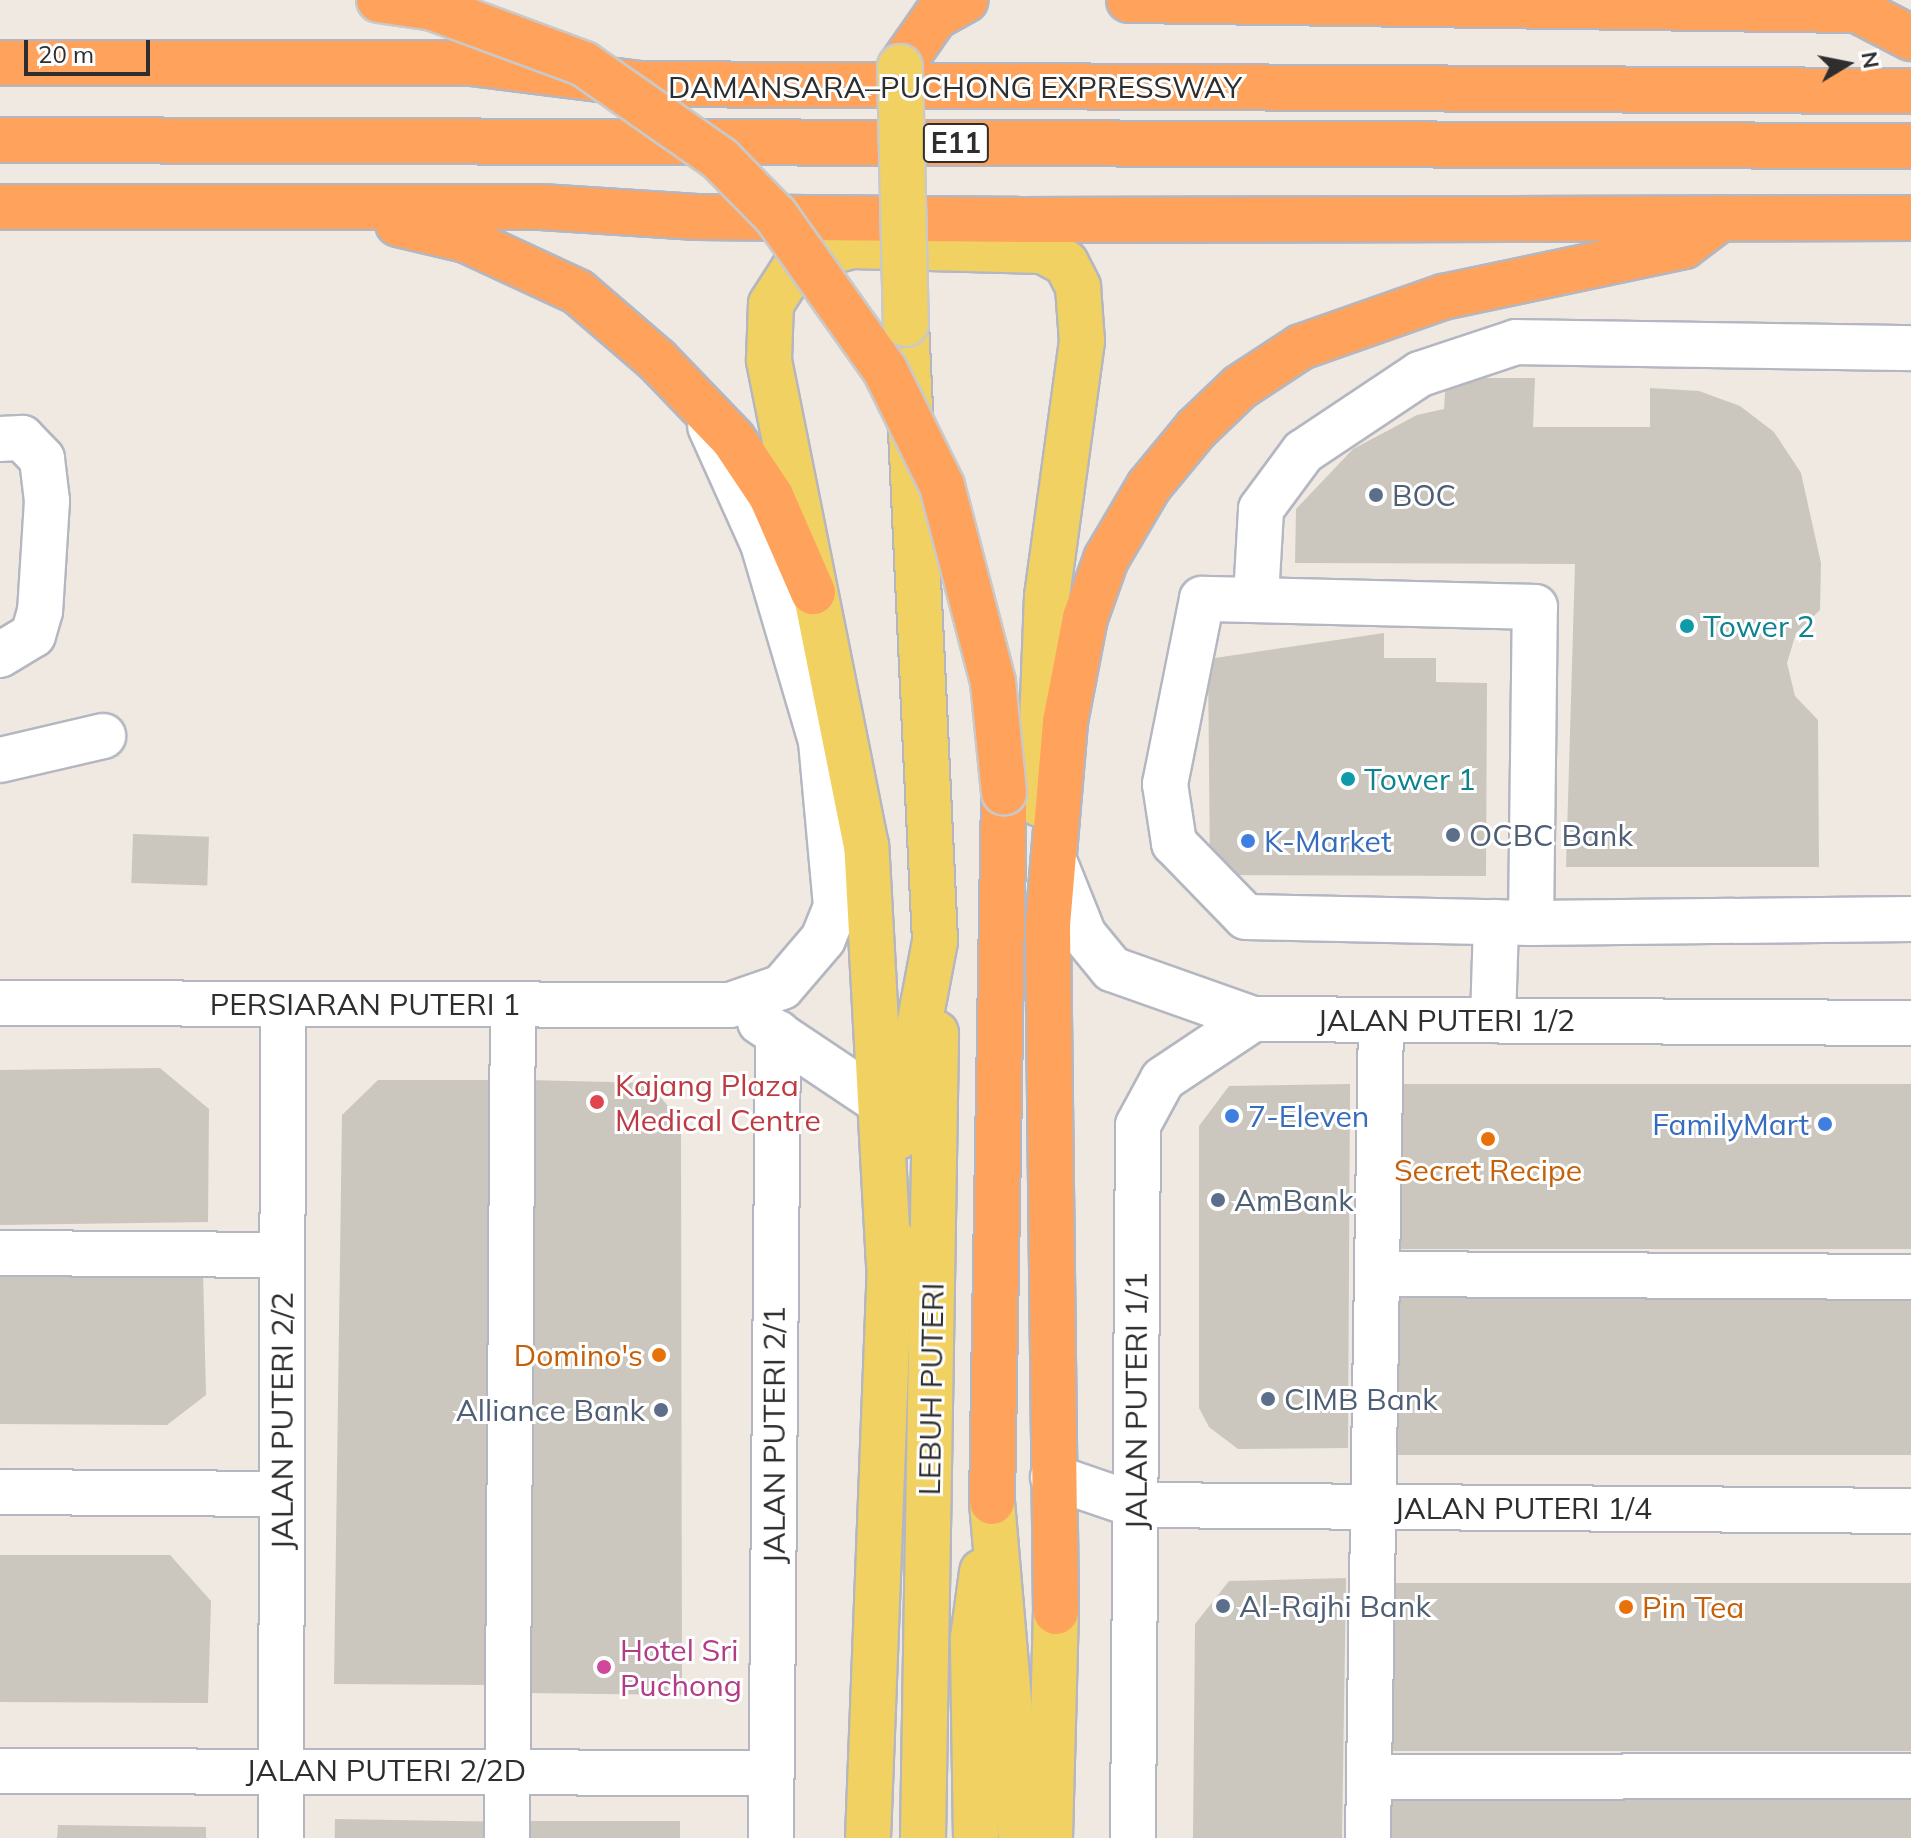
<!DOCTYPE html>
<meta charset="utf-8">
<style>
body{margin:0}
#map{position:relative;width:1911px;height:1838px;overflow:hidden;background:#efe9e1;font-family:Mulish,sans-serif}
div>[style]{position:absolute}
[style*='--x']{left:calc(var(--x)*1px);top:calc(var(--y)*1px);width:calc(var(--w)*1px);rotate:calc(var(--a)*1deg)}
.building>*{inset:0;background:#cbc7bf;transform-origin:0 0}
.roads{filter:drop-shadow(2px 0 #b4b7c1) drop-shadow(-2px 0 #b4b7c1) drop-shadow(0 2px #b4b7c1) drop-shadow(0 -2px #b4b7c1)}
.minor>*{height:44px;margin:-22px;padding:0 22px;transform-origin:22px;border-radius:22px;background:#fff}
.major>*{height:44px;margin:-22px;padding:0 22px;transform-origin:22px;border-radius:22px;background:#f2d163}
.highway>*{height:44px;margin:-22px;padding:0 22px;transform-origin:22px;border-radius:22px;background:#ffa35c}
.bridges{filter:drop-shadow(2px 0 #c9c9c9) drop-shadow(-2px 0 #c9c9c9) drop-shadow(0 2px #c9c9c9) drop-shadow(0 -2px #c9c9c9)}
.major-bridge>*{height:44px;margin:-22px;padding:0 22px;transform-origin:22px;border-radius:22px;background:#f2d163}
.highway-bridge>*{height:44px;margin:-22px;padding:0 22px;transform-origin:22px;border-radius:22px;background:#ffa35c}
.dots>*{width:22px;height:22px;translate:-50% -50%;box-sizing:border-box;border:4px solid #fff;border-radius:50%}
span{translate:-50% -50%;white-space:nowrap;text-align:center;line-height:1.15;-webkit-text-stroke:6px #fff;paint-order:stroke}
.shield-label span{padding:2px 6px;background:#fff;border:2px solid;border-radius:6px;-webkit-text-stroke-width:0}
.shield-label{font-size:28px;color:#2e2e2e;font-weight:700}
.street-label{font-size:30px;color:#2e2e2e}
.service-label{font-size:30px;color:#4e5e75}
.left{translate:0 -50%;text-align:left}
.right{translate:-100% -50%;text-align:right}
.culture-label{font-size:30px;color:#0d838f}
.shop-label{font-size:30px;color:#366cbe}
.health-label{font-size:30px;color:#be3a42}
.food-label{font-size:30px;color:#c56008}
.hotel-label{font-size:30px;color:#b23c85}
.north{position:absolute;left:1807px;top:24px;width:80px;height:80px;-webkit-text-stroke:6px #fff;paint-order:stroke;rotate:80deg;font-size:22px;font-weight:700;line-height:32px;text-align:center;color:#2e2e2e}
.north::after{content:'';display:block;margin:auto;width:28px;height:36px;background:#2e2e2e;clip-path:polygon(50% 0,100% 100%,50% 72%,0 100%)}
.scale{position:absolute;left:24px;top:40px;width:126px;height:36px;box-sizing:border-box;border:4px solid #2e2e2e;border-top:0;padding-left:10px;font-size:24px;line-height:28px;white-space:nowrap;color:#2e2e2e;-webkit-text-stroke:6px #fff;paint-order:stroke}
</style>
<div id="map">
<div class="building">
<i style="clip-path:polygon(1446px 378px,1535px 378px,1533px 427px,1650px 427px,1650px 388px,1699px 391px,1740px 406px,1774px 432px,1801px 473px,1821px 563px,1820px 610px,1796px 633px,1787px 663px,1795px 696px,1818px 720px,1819px 867px,1566px 867px,1575px 564px,1295px 563px,1296px 509px,1353px 449px,1417px 415px,1444px 409px)"></i>
<i style="clip-path:polygon(1384px 633px,1384px 658px,1436px 658px,1436px 682px,1487px 683px,1486px 876px,1210px 875px,1208px 659px)"></i>
<i style="left:133px;top:834px;width:76px;height:49px;rotate:2deg"></i>
<i style="clip-path:polygon(160px 1068px,209px 1109px,208px 1222px,0 1225px,0 1070px)"></i>
<i style="clip-path:polygon(378px 1080px,491px 1080px,487px 1685px,334px 1684px,342px 1115px)"></i>
<i style="clip-path:polygon(529px 1080px,649px 1083px,681px 1122px,682px 1695px,525px 1693px)"></i>
<i style="clip-path:polygon(1350px 1084px,1348px 1448px,1238px 1449px,1209px 1427px,1199px 1408px,1199px 1126px,1229px 1086px)"></i>
<i style="left:1387px;top:1084px;width:524px;height:165px"></i>
<i style="clip-path:polygon(203px 1271px,206px 1395px,167px 1425px,0 1424px,0 1273px)"></i>
<i style="left:1911px;top:1289px;width:166px;height:527px;rotate:90deg"></i>
<i style="clip-path:polygon(0 1555px,170px 1555px,211px 1601px,208px 1703px,0 1702px)"></i>
<i style="clip-path:polygon(1346px 1578px,1342px 1838px,1193px 1838px,1195px 1624px,1229px 1581px)"></i>
<i style="left:1911px;top:1583px;width:168px;height:525px;rotate:90deg"></i>
<i style="left:1387px;top:1790px;width:524px;height:48px"></i>
<i style="left:335px;top:1819px;width:150px;height:19px;rotate:1deg"></i>
<i style="left:528px;top:1821px;width:152px;height:17px"></i>
<i style="clip-path:polygon(58px 1825px,206px 1827px,206px 1838px,57px 1838px)"></i>
</div>
<div class="roads">
<div class="minor">
<i style="--x:0;--y:439;--w:22;--a:-3"></i>
<i style="--x:22;--y:438;--w:29;--a:46"></i>
<i style="--x:42;--y:459;--w:42;--a:83.2"></i>
<i style="--x:47;--y:501;--w:110;--a:93.6"></i>
<i style="--x:40;--y:611;--w:25;--a:106"></i>
<i style="--x:33;--y:635;--w:39;--a:149"></i>
<i style="--x:1256;--y:597;--w:88;--a:-86.7"></i>
<i style="--x:1261;--y:509;--w:71;--a:-53.6"></i>
<i style="--x:1303;--y:452;--w:141;--a:-33.7"></i>
<i style="--x:1420;--y:374;--w:101;--a:-18.4"></i>
<i style="--x:1516;--y:342;--w:395;--a:0.9"></i>
<i style="--x:0;--y:760;--w:106;--a:-13.1"></i>
<i style="--x:1055;--y:863;--w:78;--a:68.1"></i>
<i style="--x:1084;--y:935;--w:44;--a:50.5"></i>
<i style="--x:1112;--y:969;--w:150;--a:19.5"></i>
<i style="--x:1253;--y:1019;--w:658;--a:0.35"></i>
<i style="--x:1531;--y:923;--w:316;--a:-89.3"></i>
<i style="--x:1535;--y:607;--w:333;--a:-178.6"></i>
<i style="--x:1202;--y:599;--w:189;--a:101.3"></i>
<i style="--x:1165;--y:784;--w:60;--a:81.3"></i>
<i style="--x:1174;--y:843;--w:103;--a:45.8"></i>
<i style="--x:1246;--y:917;--w:285;--a:1.2"></i>
<i style="--x:1531;--y:923;--w:380;--a:-0.6"></i>
<i style="--x:0;--y:1003;--w:730;--a:0.16"></i>
<i style="--x:730;--y:1005;--w:55;--a:-19.1"></i>
<i style="--x:782;--y:987;--w:63;--a:-49.5"></i>
<i style="--x:823;--y:939;--w:35;--a:-68"></i>
<i style="--x:836;--y:906;--w:166;--a:-95.2"></i>
<i style="--x:821;--y:741;--w:205;--a:-106.4"></i>
<i style="--x:763;--y:544;--w:129;--a:-114.2"></i>
<i style="--x:1493;--y:1020;--w:98;--a:-88.2"></i>
<i style="--x:760;--y:1022;--w:142;--a:33.8"></i>
<i style="--x:0;--y:1253;--w:282;--a:0.4"></i>
<i style="--x:1377;--y:1274;--w:534;--a:0.32"></i>
<i style="--x:1053;--y:1477;--w:87;--a:18.9"></i>
<i style="--x:1135;--y:1505;--w:776;--a:0.44"></i>
<i style="--x:0;--y:1492;--w:281;--a:0.4"></i>
<i style="--x:0;--y:1771;--w:771;--a:0.15"></i>
<i style="--x:1369;--y:1777;--w:542;--a:-0.11"></i>
<i style="--x:281;--y:1838;--w:834;--a:-89.86"></i>
<i style="--x:507;--y:1838;--w:833;--a:-89.59"></i>
<i style="--x:771;--y:1838;--w:805;--a:-89.5"></i>
<i style="--x:1133;--y:1838;--w:713;--a:-89.6"></i>
<i style="--x:1138;--y:1125;--w:52;--a:-61.5"></i>
<i style="--x:1163;--y:1079;--w:108;--a:-33.7"></i>
<i style="--x:1368;--y:1838;--w:818;--a:-89.09"></i>
</div>
<div class="major">
<i style="--x:898;--y:1137;--w:199;--a:-79.3"></i>
<i style="--x:935;--y:941;--w:618;--a:-92.69"></i>
<i style="--x:889;--y:1265;--w:420;--a:-93.1"></i>
<i style="--x:866;--y:846;--w:496;--a:-101.3"></i>
<i style="--x:769;--y:360;--w:56;--a:-88"></i>
<i style="--x:771;--y:304;--w:43;--a:-57.4"></i>
<i style="--x:794;--y:268;--w:39;--a:-24"></i>
<i style="--x:830;--y:252;--w:24;--a:-15"></i>
<i style="--x:853;--y:246;--w:190;--a:1.5"></i>
<i style="--x:1043;--y:251;--w:26;--a:28"></i>
<i style="--x:1066;--y:263;--w:27;--a:63"></i>
<i style="--x:1078;--y:287;--w:54;--a:85.8"></i>
<i style="--x:1082;--y:341;--w:257;--a:97.8"></i>
<i style="--x:1047;--y:596;--w:208;--a:92.2"></i>
<i style="--x:992;--y:1502;--w:337;--a:85.1"></i>
<i style="--x:868;--y:1838;--w:601;--a:-87.81"></i>
<i style="--x:923;--y:1838;--w:805;--a:-89.07"></i>
<i style="--x:976;--y:1838;--w:200;--a:-90.9"></i>
<i style="--x:973;--y:1638;--w:67;--a:-82.2"></i>
<i style="--x:1050;--y:1838;--w:226;--a:-88.5"></i>
</div>
<div class="highway">
<i style="--x:1129;--y:0;--w:728;--a:0.79"></i>
<i style="--x:1857;--y:10;--w:61;--a:27.4"></i>
<i style="--x:0;--y:63;--w:471;--a:0"></i>
<i style="--x:471;--y:63;--w:169;--a:7.1"></i>
<i style="--x:639;--y:84;--w:1272;--a:0.32"></i>
<i style="--x:900;--y:67;--w:61;--a:-55"></i>
<i style="--x:935;--y:17;--w:35;--a:-29"></i>
<i style="--x:0;--y:140;--w:1911;--a:0.18"></i>
<i style="--x:0;--y:207;--w:541;--a:0"></i>
<i style="--x:541;--y:207;--w:156;--a:3.7"></i>
<i style="--x:697;--y:217;--w:320;--a:0.5"></i>
<i style="--x:1017;--y:220;--w:894;--a:-0.13"></i>
<i style="--x:398;--y:224;--w:70;--a:13.2"></i>
<i style="--x:466;--y:240;--w:123;--a:24.9"></i>
<i style="--x:578;--y:292;--w:104;--a:40.7"></i>
<i style="--x:657;--y:360;--w:110;--a:46.1"></i>
<i style="--x:733;--y:439;--w:69;--a:56.3"></i>
<i style="--x:771;--y:496;--w:105;--a:66.4"></i>
<i style="--x:992;--y:1502;--w:710;--a:-89.03"></i>
<i style="--x:1056;--y:1612;--w:687;--a:-90.67"></i>
<i style="--x:1048;--y:925;--w:204;--a:-85.2"></i>
<i style="--x:1065;--y:722;--w:106;--a:-79.1"></i>
<i style="--x:1085;--y:618;--w:63;--a:-70.4"></i>
<i style="--x:1106;--y:559;--w:85;--a:-59.5"></i>
<i style="--x:1149;--y:486;--w:74;--a:-50.5"></i>
<i style="--x:1196;--y:429;--w:61;--a:-43.7"></i>
<i style="--x:1240;--y:387;--w:73;--a:-33.3"></i>
<i style="--x:1301;--y:347;--w:151;--a:-19.4"></i>
<i style="--x:1443;--y:297;--w:246;--a:-11.9"></i>
<i style="--x:1684;--y:246;--w:46;--a:-37.1"></i>
</div>
</div>
<div class="bridges">
<div class="major-bridge">
<i style="--x:900;--y:67;--w:257;--a:88.7"></i>
</div>
<div class="highway-bridge">
<i style="--x:379;--y:0;--w:55;--a:8.4"></i>
<i style="--x:433;--y:8;--w:161;--a:20.3"></i>
<i style="--x:584;--y:64;--w:166;--a:34.9"></i>
<i style="--x:720;--y:159;--w:80;--a:45.5"></i>
<i style="--x:776;--y:216;--w:189;--a:54.7"></i>
<i style="--x:885;--y:370;--w:129;--a:63.8"></i>
<i style="--x:942;--y:486;--w:203;--a:75.4"></i>
<i style="--x:993;--y:682;--w:111;--a:84.3"></i>
</div>
</div>
<div class="dots">
<i style="left:1376px;top:495px;background:#5c6f8a"></i>
<i style="left:1687px;top:626px;background:#0f9aa8"></i>
<i style="left:1348px;top:779px;background:#0f9aa8"></i>
<i style="left:1453px;top:835px;background:#5c6f8a"></i>
<i style="left:1248px;top:841px;background:#3f7fe0"></i>
<i style="left:597px;top:1102px;background:#e0444e"></i>
<i style="left:1232px;top:1116px;background:#3f7fe0"></i>
<i style="left:1825px;top:1124px;background:#3f7fe0"></i>
<i style="left:1488px;top:1139px;background:#e8710a"></i>
<i style="left:1218px;top:1200px;background:#5c6f8a"></i>
<i style="left:659px;top:1355px;background:#e8710a"></i>
<i style="left:1268px;top:1399px;background:#5c6f8a"></i>
<i style="left:661px;top:1410px;background:#5c6f8a"></i>
<i style="left:1223px;top:1606px;background:#5c6f8a"></i>
<i style="left:1626px;top:1607px;background:#e8710a"></i>
<i style="left:604px;top:1667px;background:#d1479c"></i>
</div>
<div class="shield-label">
<span style="left:956px;top:143px">E11</span>
</div>
<div class="street-label">
<span style="left:955px;top:87px">DAMANSARA–PUCHONG EXPRESSWAY</span>
<span style="left:365px;top:1004px">PERSIARAN PUTERI 1</span>
<span style="left:1446px;top:1020px">JALAN PUTERI 1/2</span>
<span style="left:931px;top:1389px;rotate:-89deg">LEBUH PUTERI</span>
<span style="left:1136px;top:1401px;rotate:-90deg">JALAN PUTERI 1/1</span>
<span style="left:282px;top:1421px;rotate:-90deg">JALAN PUTERI 2/2</span>
<span style="left:774px;top:1435px;rotate:-90deg">JALAN PUTERI 2/1</span>
<span style="left:1523px;top:1508px">JALAN PUTERI 1/4</span>
<span style="left:386px;top:1770px">JALAN PUTERI 2/2D</span>
</div>
<div class="service-label">
<span class="left" style="left:1392px;top:495px">BOC</span>
<span class="left" style="left:1469px;top:835px">OCBC Bank</span>
<span class="left" style="left:1234px;top:1200px">AmBank</span>
<span class="left" style="left:1284px;top:1399px">CIMB Bank</span>
<span class="right" style="left:645px;top:1410px">Alliance Bank</span>
<span class="left" style="left:1239px;top:1606px">Al-Rajhi Bank</span>
</div>
<div class="culture-label">
<span class="left" style="left:1703px;top:626px">Tower 2</span>
<span class="left" style="left:1364px;top:779px">Tower 1</span>
</div>
<div class="shop-label">
<span class="left" style="left:1264px;top:841px">K-Market</span>
<span class="left" style="left:1248px;top:1116px">7-Eleven</span>
<span class="right" style="left:1809px;top:1124px">FamilyMart</span>
</div>
<div class="health-label">
<span class="left" style="left:615px;top:1102px">Kajang Plaza<br>Medical Centre</span>
</div>
<div class="food-label">
<span style="left:1488px;top:1170px">Secret Recipe</span>
<span class="right" style="left:643px;top:1355px">Domino's</span>
<span class="left" style="left:1642px;top:1607px">Pin Tea</span>
</div>
<div class="hotel-label">
<span class="left" style="left:620px;top:1667px">Hotel Sri<br>Puchong</span>
</div>
<div class="north">N</div>
<div class="scale">20 m</div>
</div>
